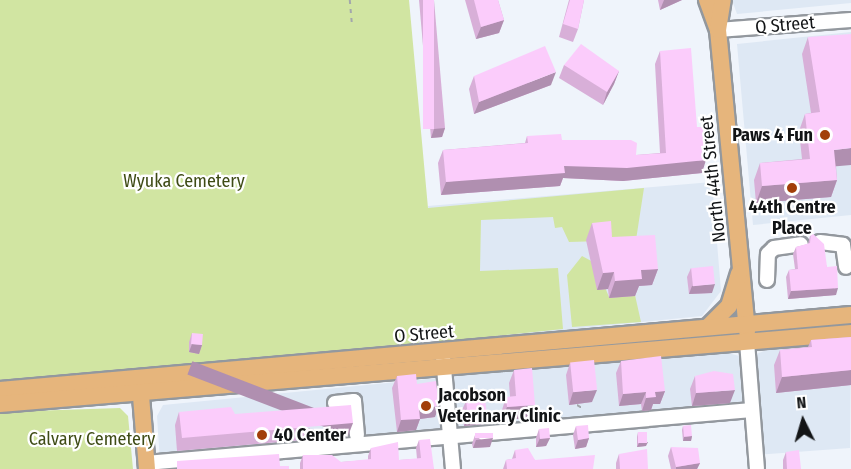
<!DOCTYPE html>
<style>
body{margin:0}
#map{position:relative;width:851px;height:469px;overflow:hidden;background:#eff4fb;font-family:"Fira Sans Condensed",sans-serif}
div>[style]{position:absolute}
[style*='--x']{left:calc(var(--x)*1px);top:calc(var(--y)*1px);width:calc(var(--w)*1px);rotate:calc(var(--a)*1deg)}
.built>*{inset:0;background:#dee8f4}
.green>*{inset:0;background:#d1e5a2}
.path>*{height:1.5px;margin-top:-0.75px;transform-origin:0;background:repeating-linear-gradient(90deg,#a3a7ac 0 4.5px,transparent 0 9px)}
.roads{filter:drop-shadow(2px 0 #93989e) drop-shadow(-2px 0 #93989e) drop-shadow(0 2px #93989e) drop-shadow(0 -2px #93989e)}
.minor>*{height:14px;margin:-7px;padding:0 7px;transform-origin:7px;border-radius:7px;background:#fff}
.major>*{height:16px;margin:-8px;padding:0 8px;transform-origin:8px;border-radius:8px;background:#e6b57c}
.wall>*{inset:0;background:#d8afd8}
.shaded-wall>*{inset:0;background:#b08fb0;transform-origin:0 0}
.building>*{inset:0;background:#fbccfb;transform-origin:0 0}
.dots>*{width:16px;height:16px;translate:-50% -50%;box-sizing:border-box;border:3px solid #fff;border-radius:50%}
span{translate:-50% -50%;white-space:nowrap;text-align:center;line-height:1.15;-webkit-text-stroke:4.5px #fff;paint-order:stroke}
.street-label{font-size:18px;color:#121416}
.poi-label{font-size:18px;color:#121416;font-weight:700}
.right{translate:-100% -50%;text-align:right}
.left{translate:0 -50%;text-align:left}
.park-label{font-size:18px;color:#3e4b15}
.north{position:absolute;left:773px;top:391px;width:60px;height:60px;-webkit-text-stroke:4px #fff;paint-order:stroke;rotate:355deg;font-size:16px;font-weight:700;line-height:24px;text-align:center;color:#121416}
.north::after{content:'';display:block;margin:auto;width:21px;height:27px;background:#121416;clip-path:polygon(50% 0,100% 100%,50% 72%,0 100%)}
</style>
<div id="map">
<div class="built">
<i style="clip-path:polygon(732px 0,851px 0,851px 3px,737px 14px)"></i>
<i style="clip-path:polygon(851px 32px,851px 215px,753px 225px,737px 44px)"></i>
<i style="clip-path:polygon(712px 182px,721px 291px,702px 316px,462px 340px,439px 332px,428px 206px)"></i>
<i style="clip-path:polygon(851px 341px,850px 448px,756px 455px,752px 411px,160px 462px,157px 416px,163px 405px,592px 363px,724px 352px,747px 358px,769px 349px)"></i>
</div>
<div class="green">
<i style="clip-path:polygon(0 0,409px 0,428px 208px,644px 188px,636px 240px,569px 242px,562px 227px,555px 228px,553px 217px,481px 220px,480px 271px,558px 268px,563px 329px,439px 342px,438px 332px,426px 333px,418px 343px,0 380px)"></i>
<i style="clip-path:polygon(582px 256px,595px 263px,609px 297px,635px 295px,641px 322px,572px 327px,567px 275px)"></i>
<i style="clip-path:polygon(120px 408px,128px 416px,133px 469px,0 469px,0 412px)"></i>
</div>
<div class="path">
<i style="--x:350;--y:0;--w:25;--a:85"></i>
<i style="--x:577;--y:405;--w:6;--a:31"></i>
</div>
<div class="roads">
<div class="minor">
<i style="--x:718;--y:30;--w:133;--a:-4.3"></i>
<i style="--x:820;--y:242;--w:23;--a:7"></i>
<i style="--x:843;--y:245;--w:22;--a:82"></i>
<i style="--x:767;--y:280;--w:26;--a:-88"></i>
<i style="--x:768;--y:254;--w:8;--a:-45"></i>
<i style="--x:774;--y:248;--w:27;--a:-8"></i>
<i style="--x:747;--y:342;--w:127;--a:85.5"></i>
<i style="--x:443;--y:357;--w:112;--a:84.9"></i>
<i style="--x:335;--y:403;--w:19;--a:-6"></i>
<i style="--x:354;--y:401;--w:34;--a:85"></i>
<i style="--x:146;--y:463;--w:608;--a:-5"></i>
</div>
<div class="major">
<i style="--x:707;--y:0;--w:32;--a:70"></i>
<i style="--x:718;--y:30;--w:303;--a:84.5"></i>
<i style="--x:718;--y:30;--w:30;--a:-81"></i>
<i style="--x:709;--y:326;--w:28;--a:-45"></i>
<i style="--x:729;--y:306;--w:34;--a:-73"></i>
<i style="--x:140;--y:384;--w:85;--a:85.3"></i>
<i style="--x:0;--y:390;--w:854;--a:-5.04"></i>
<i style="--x:0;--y:404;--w:854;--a:-4.77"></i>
</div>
</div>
<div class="wall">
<i style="clip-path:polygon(419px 0,434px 0,445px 128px,442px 137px,431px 138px)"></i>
<i style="clip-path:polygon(465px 0,498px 0,504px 20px,499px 33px,476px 39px)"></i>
<i style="clip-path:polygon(569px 0,584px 0,578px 29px,573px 42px,559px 37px)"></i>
<i style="clip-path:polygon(658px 0,682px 0,660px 10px)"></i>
<i style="clip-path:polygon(808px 37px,836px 166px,837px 180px,831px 197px,756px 203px,754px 180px,760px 163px,802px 159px,799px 131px,805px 114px,811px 113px,802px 54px)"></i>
<i style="clip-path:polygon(660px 51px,702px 173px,623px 181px,563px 178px,560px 186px,441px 195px,438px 163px,443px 150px,525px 143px,527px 136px,562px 140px,636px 155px,660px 153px,655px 64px)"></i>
<i style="clip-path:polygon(564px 65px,619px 71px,614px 84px,603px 105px,559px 78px)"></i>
<i style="clip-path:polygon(474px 76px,551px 85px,474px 114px,469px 89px)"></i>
<i style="clip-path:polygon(592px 223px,658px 269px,652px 285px,639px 286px,635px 296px,609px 298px,608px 289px,597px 290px,586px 240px)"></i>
<i style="clip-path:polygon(811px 232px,827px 267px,836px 295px,788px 299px,786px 277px,789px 270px,795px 269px,793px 254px,796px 247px,808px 244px)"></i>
<i style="clip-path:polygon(691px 268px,712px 293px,689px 294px,687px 277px)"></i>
<i style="clip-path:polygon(192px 333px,202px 345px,199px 354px,189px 352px,189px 342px)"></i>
<i style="clip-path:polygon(851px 337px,851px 385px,776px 393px,774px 365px,780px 350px,808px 347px,811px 340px)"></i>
<i style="clip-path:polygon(621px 361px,665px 391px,660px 404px,653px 404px,651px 410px,642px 411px,641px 404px,619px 406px,616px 373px)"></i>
<i style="clip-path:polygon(570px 363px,592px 402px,569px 405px,566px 375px)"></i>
<i style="clip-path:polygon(514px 370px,531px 418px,502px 420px,502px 410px,506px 397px,510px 397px,509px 383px)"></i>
<i style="clip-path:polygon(397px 376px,417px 384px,435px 417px,420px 419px,416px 430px,397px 432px,392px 388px)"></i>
<i style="clip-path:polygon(695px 376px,730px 403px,692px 406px,690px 389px)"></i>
<i style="clip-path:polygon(466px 401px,487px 416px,484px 424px,464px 426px,462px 410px)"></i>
<i style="clip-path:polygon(179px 412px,235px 414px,348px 436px,177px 451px,175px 425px)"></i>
<i style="clip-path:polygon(576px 426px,589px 438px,586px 447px,575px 449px,573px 435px)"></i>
<i style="clip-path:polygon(683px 426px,692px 436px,691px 441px,683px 441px,682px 430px)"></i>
<i style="clip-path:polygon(539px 429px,550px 438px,546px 446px,536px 447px,536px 438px)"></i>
<i style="clip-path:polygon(638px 432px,646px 446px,637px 447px,637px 437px)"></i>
<i style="clip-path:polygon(475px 435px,490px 447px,473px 448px,472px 444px)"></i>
<i style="clip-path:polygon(419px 440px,434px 469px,300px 469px,300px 463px,303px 455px,341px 462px,368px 460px,368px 456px,371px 448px,399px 460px,417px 459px,416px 448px)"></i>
<i style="clip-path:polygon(671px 447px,700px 463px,697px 469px,671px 469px,668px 456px)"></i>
<i style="clip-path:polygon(515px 450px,535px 460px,593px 469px,503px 469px,506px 460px,512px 459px)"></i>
<i style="clip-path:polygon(786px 452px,801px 469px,783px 469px,783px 460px)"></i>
<i style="clip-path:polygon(619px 454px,648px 469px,616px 469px,616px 463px)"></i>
</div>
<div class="shaded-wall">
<i style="clip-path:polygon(664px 0,682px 0,660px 10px)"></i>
<i style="clip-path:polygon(504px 20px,499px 33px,476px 39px,481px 27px)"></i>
<i style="clip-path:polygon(619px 71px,614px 84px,603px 105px,607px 92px)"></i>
<i style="clip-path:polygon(556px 72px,551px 85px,474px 114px,479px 102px)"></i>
<i style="clip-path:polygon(445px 128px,442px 137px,431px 138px,434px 129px)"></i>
<i style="clip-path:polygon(851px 148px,851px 165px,828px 167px,834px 150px)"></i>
<i style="clip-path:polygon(706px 160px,702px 173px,623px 181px,563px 178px,560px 186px,441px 195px,446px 182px,564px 166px)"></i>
<i style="clip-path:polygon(837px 180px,831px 197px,756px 203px,762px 186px)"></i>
<i style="clip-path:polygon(658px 269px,652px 285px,639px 286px,635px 296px,609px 298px,615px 281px,641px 270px)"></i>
<i style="clip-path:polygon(614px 272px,608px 289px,597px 290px,603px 273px)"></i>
<i style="clip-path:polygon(715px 284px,712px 293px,689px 294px,692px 286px)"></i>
<i style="clip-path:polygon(838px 288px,836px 295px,788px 299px,791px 291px)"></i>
<i style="clip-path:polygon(192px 344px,202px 345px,199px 354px,189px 352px)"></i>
<i style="clip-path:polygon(851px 370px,851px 385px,776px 393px,782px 377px)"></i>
<i style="clip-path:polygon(597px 390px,592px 402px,569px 405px,573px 392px)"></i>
<i style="clip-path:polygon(735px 390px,730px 403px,692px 406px,696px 393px)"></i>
<i style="clip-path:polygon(665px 391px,660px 404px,653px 404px,651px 410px,642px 411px,646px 398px,655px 392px)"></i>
<i style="clip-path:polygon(646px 392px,641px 404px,619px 406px,623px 394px)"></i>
<i style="clip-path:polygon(535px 405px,531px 418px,502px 420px,507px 407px)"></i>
<i style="clip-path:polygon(439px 406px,435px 417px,420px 419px,416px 430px,397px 432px,401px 420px,419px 408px)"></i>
<i style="clip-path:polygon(487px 416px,484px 424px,464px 426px,467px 417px)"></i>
<i style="left:353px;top:423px;width:14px;height:172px;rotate:111deg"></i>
<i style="clip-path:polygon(692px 436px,691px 441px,683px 441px,684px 437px)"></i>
<i style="clip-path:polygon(493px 438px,490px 447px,473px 448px,476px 440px)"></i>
<i style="clip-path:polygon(540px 438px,550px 438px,546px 446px,536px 447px)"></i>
<i style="clip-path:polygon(589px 438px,586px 447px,575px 449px,578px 440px)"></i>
<i style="clip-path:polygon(648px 442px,646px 446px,637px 447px,639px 443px)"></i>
<i style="clip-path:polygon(700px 463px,697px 469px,676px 469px,676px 467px)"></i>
</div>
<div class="building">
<i style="left:423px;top:0;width:11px;height:129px"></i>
<i style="clip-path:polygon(474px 0,498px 0,504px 20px,481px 27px)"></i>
<i style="clip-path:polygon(570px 0,584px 0,578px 29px,563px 24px)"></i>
<i style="clip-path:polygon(851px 34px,851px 148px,834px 150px,837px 180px,762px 186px,760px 163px,810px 159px,805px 114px,820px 112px,808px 37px)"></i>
<i style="clip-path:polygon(581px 44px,619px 71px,607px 92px,564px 65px)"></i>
<i style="clip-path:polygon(545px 46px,556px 72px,479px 102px,474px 76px)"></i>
<i style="clip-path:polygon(691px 48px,697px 127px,703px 127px,706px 160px,627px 168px,564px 166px,565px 173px,446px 182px,443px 150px,528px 143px,527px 136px,561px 134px,562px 140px,631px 140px,637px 143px,636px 155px,666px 153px,660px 51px)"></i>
<i style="clip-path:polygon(611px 221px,612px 237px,655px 235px,658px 269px,641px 270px,642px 279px,615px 281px,614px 272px,603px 273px,592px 223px)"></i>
<i style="clip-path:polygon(811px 232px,824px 244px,827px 267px,837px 266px,838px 288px,791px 291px,789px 270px,798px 269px,796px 247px,810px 243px)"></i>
<i style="left:713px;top:266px;width:18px;height:22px;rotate:84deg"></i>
<i style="left:192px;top:333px;width:11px;height:11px;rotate:5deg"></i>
<i style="clip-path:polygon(851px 337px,851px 370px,782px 377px,780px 350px,812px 347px,811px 340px)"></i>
<i style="clip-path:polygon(661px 356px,665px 391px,655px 392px,656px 397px,646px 398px,646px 392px,623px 394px,621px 361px)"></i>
<i style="left:594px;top:360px;width:30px;height:24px;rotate:84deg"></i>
<i style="clip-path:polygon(532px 368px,535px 405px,507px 407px,506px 397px,516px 396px,514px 370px)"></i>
<i style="clip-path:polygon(714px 371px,733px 374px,735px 390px,696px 393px,695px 376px)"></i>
<i style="clip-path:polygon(416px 374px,417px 384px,436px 381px,439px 406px,419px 408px,420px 419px,401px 420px,397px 376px)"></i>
<i style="left:485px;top:399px;width:17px;height:19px;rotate:83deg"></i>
<i style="clip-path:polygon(351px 405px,353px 423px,182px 438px,179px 412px,231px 407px,235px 414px)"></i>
<i style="clip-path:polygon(588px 425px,589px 438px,578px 440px,576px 426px)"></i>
<i style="left:691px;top:425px;width:11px;height:8px;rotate:85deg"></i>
<i style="left:549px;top:428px;width:10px;height:10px;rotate:84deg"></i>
<i style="left:638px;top:432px;width:9px;height:11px"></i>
<i style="left:493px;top:433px;width:5px;height:18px;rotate:90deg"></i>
<i style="clip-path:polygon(430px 439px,434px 469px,303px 469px,303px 455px,332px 455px,341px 462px,371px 459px,371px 448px,398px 442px,399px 460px,421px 458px,419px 440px)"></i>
<i style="clip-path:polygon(671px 447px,698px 448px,700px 463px,676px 467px)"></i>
<i style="clip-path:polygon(528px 448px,535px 460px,595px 455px,593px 469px,507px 469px,506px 460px,516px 458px,515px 450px)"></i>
<i style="clip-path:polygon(647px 449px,648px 469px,620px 469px,619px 454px)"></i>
<i style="clip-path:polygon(799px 450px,801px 469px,787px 469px,786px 452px)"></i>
<i style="clip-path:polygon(279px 454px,280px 466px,289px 466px,289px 469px,177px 469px,177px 461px)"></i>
</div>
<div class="dots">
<i style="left:825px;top:135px;background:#a23f09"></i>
<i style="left:792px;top:188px;background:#a23f09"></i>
<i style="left:426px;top:406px;background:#a23f09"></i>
<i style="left:262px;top:435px;background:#a23f09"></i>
</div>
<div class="street-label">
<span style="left:785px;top:25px;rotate:-5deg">Q Street</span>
<span style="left:713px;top:179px;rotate:-96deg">North 44th Street</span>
<span style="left:424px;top:334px;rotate:-5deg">O Street</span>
</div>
<div class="poi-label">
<span class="right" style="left:813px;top:135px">Paws 4 Fun</span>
<span style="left:792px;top:218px">44th Centre<br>Place</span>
<span class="left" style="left:438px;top:406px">Jacobson<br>Veterinary Clinic</span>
<span class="left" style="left:274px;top:435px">40 Center</span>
</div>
<div class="park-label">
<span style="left:184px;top:181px">Wyuka Cemetery</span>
<span style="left:92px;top:439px">Calvary Cemetery</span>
</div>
<div class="north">N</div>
</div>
